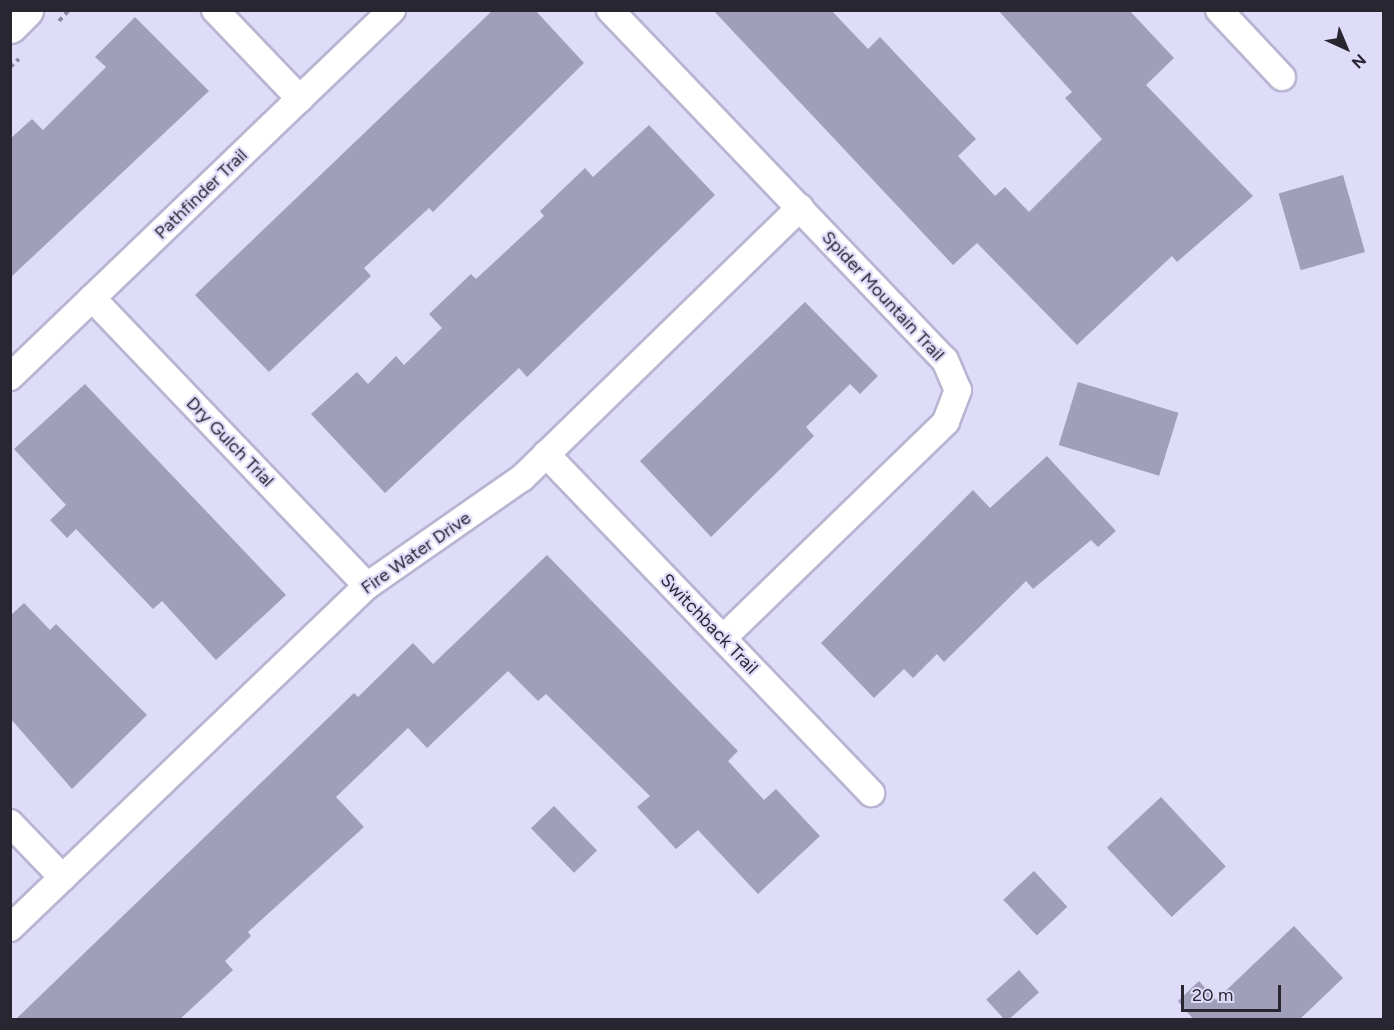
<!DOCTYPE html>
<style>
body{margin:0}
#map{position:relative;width:1394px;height:1030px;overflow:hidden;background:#dfdcfa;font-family:Figtree,sans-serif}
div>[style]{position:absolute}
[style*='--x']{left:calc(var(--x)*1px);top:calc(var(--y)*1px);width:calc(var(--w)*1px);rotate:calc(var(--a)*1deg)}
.building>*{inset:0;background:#a09eb9;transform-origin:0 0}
.path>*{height:4px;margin-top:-2px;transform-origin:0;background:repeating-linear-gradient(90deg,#8c8a9f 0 4.5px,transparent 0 9px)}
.roads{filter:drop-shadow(2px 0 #b7b5d1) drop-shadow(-2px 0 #b7b5d1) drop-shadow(0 2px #b7b5d1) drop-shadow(0 -2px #b7b5d1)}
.street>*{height:26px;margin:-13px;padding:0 13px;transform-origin:13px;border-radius:13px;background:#fff}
.secondary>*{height:33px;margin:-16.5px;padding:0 16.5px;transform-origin:16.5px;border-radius:16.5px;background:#fff}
span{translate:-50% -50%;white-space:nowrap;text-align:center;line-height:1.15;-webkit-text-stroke:4.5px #dfdcfa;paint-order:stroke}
.street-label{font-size:18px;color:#272631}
.frame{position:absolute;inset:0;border:12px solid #272631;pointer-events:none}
.north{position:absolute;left:1316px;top:18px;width:60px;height:60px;-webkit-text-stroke:4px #dfdcfa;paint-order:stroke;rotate:136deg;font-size:16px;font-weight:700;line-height:24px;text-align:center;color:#272631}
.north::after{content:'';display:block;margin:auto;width:21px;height:27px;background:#272631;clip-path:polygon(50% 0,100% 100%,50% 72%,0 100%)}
.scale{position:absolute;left:1181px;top:985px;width:100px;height:27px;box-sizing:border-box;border:3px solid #272631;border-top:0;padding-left:8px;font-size:18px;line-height:21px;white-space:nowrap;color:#272631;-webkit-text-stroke:4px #dfdcfa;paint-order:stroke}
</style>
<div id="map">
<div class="building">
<i style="clip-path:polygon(493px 10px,535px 10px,584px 63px,433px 212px,429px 208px,364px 268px,371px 276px,269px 372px,195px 295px)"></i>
<i style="clip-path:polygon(713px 10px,831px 10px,868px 49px,880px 37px,976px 139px,958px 156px,995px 196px,1005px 187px,1029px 212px,1102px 139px,1065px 98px,1072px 92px,998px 10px,1129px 10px,1174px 58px,1146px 85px,1253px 196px,1177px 262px,1172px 256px,1077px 345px,977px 243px,953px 265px)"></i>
<i style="clip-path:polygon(135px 17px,209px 91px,10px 278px,10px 139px,32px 119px,43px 130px,106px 67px,95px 57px)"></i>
<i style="clip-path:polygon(649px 125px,715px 195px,527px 377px,519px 368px,385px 493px,311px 414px,357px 372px,368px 384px,396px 356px,404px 365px,442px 328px,429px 314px,471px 274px,476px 279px,544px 216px,540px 211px,585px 168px,593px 177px)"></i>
<i style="left:1343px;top:175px;width:80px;height:67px;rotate:74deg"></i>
<i style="clip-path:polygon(805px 302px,878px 376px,860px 394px,850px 384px,806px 427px,814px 436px,711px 537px,640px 461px)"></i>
<i style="left:1078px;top:382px;width:105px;height:66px;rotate:17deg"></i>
<i style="clip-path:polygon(85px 384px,286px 595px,216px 660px,162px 601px,153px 609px,76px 529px,67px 538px,50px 520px,66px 505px,14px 449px)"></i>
<i style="clip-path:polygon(1047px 456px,1116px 531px,1098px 547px,1091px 540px,1033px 589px,1026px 581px,944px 662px,937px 654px,913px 678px,904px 669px,874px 698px,821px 643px,973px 490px,990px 508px)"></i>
<i style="clip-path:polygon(547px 555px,738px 751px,728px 761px,764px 800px,776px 789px,820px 836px,758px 894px,698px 830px,676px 849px,637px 807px,650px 796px,546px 694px,538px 701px,508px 671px,427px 748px,408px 728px,336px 797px,364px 827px,248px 932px,251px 936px,225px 961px,233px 970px,179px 1020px,15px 1020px,354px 693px,358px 697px,413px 643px,433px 664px)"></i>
<i style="clip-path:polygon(24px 603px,50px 630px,56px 624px,147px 715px,72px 789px,10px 718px,10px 616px)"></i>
<i style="left:1161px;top:797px;width:95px;height:74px;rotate:47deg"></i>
<i style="left:554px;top:806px;width:62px;height:32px;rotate:46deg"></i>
<i style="left:1034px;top:871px;width:49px;height:42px;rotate:47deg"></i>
<i style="clip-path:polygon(1294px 926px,1343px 978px,1299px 1020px,1194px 1020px,1178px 1001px,1199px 981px,1216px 1000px)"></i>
<i style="left:1019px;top:970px;width:30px;height:44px;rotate:48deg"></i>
</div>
<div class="path">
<i style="--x:59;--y:21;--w:15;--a:-48"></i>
<i style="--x:10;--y:67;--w:12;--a:-42"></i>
</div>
<div class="roads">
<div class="street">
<i style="--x:215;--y:10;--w:123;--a:46.3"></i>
<i style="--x:610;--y:10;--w:484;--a:46.3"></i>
<i style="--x:945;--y:360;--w:33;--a:67"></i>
<i style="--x:958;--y:390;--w:34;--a:111"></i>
<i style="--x:946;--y:422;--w:310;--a:135.9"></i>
<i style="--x:1219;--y:10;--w:92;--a:46.8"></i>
<i style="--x:92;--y:298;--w:398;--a:46.3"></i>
<i style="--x:10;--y:377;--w:530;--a:-43.85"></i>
<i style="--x:546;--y:454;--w:470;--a:46.2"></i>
<i style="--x:10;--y:823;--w:76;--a:46.1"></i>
<i style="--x:10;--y:928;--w:494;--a:-43.8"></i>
<i style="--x:367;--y:586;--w:189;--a:-34.9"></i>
<i style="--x:522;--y:478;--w:388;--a:-44.2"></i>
</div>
<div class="secondary">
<i style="--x:10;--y:26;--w:23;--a:-45"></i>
</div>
</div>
<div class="street-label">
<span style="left:201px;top:194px;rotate:-44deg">Pathfinder Trail</span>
<span style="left:883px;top:296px;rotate:47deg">Spider Mountain Trail</span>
<span style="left:230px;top:442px;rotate:46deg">Dry Gulch Trial</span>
<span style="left:416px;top:553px;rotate:-35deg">Fire Water Drive</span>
<span style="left:709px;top:624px;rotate:46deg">Switchback Trail</span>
</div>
<div class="frame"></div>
<div class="north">N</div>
<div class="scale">20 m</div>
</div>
